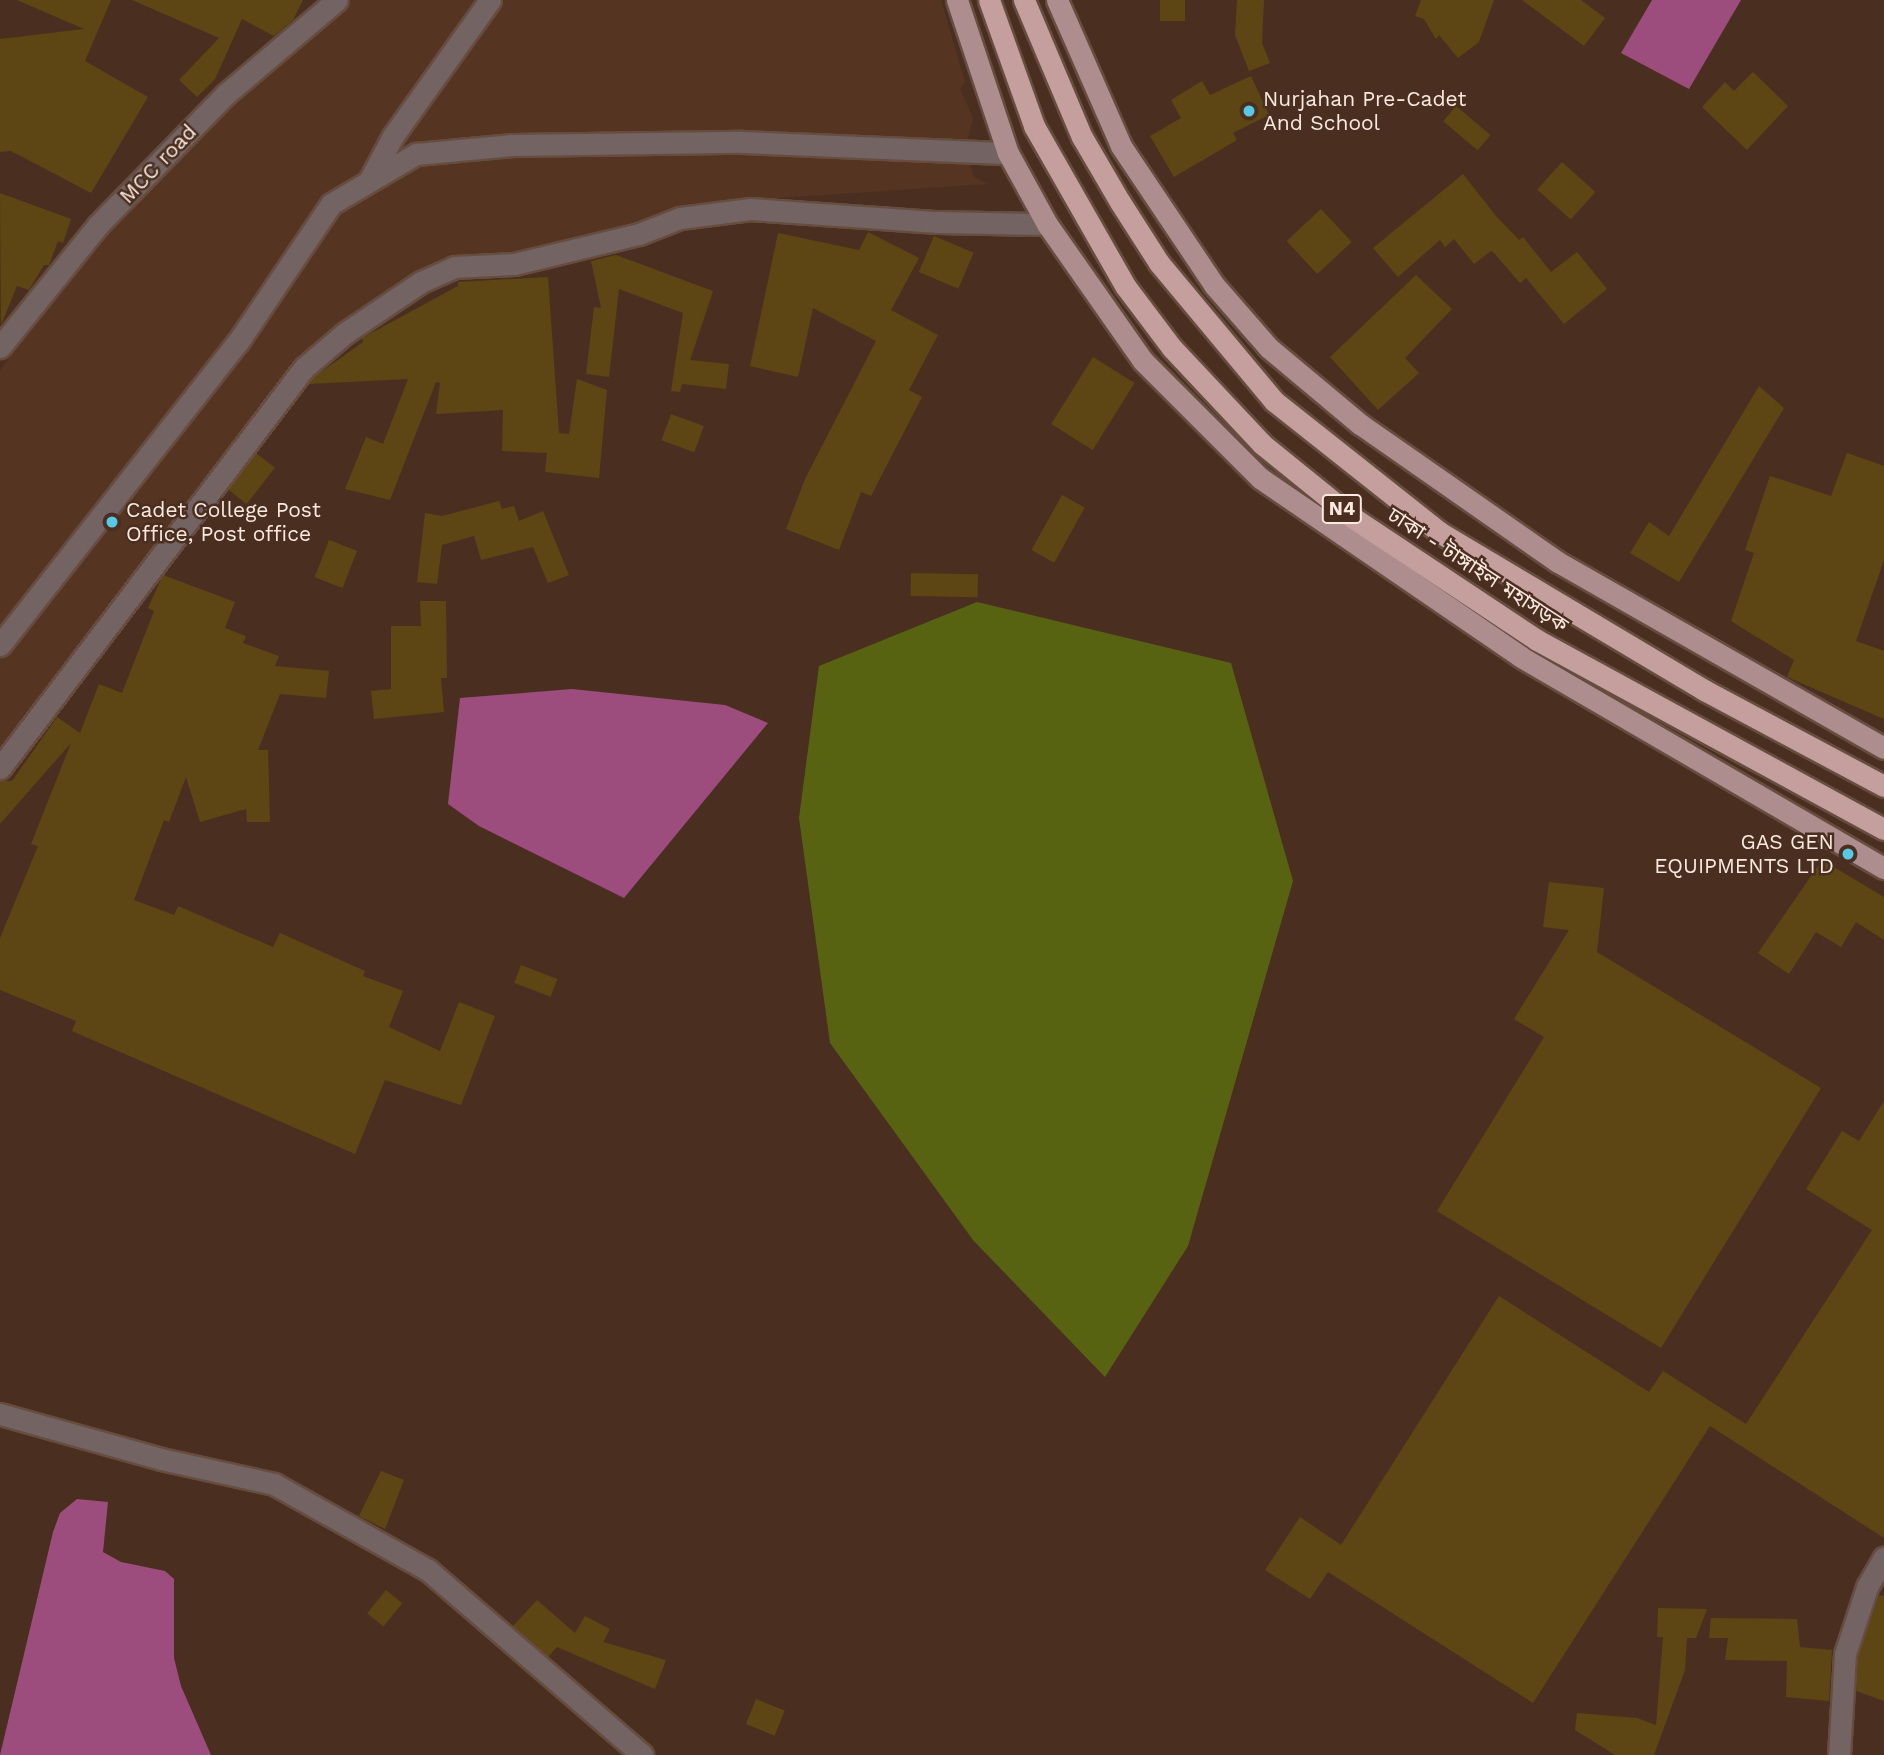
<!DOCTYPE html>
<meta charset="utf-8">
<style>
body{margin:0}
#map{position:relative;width:1884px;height:1755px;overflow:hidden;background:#4a2f20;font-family:"Work Sans","Noto Sans Bengali",sans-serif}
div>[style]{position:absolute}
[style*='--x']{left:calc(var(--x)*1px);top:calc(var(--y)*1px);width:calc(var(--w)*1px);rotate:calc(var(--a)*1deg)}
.built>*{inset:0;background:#553521}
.green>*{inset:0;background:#586312}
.water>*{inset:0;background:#9c4c7d}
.building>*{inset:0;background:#5d4613;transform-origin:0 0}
.roads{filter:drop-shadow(2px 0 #664d3f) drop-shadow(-2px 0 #664d3f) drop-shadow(0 2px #664d3f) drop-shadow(0 -2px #664d3f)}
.minor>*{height:21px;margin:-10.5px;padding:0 10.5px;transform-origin:10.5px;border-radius:10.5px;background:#736363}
.major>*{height:21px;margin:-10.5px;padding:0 10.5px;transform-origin:10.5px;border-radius:10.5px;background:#ae8d8e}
.highway>*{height:21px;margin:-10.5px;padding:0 10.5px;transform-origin:10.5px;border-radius:10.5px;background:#c59e9e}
.dots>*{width:19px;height:19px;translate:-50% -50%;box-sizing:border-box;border:4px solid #4a2f20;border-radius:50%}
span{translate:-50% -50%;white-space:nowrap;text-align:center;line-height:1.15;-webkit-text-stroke:5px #4a2f20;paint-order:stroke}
.shield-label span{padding:2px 5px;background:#4a2f20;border:2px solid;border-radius:5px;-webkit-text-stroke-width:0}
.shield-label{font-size:19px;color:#fbe9e0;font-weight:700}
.poi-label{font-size:21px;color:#fbe9e0}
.left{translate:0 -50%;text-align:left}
.right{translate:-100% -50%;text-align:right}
.street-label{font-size:21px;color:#fbe9e0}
</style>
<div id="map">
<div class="built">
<i style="clip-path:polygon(345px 0,941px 0,965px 82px,960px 89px,973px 118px,965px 149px,974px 177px,988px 184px,731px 201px,638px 230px,512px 257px,450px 261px,340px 327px,0 762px,0 371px,100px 229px,231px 97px)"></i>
</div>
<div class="green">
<i style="clip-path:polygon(977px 602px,1231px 663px,1293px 881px,1188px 1246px,1105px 1377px,973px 1240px,830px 1043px,799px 818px,819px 666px)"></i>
</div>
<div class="water">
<i style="clip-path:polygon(1652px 0,1741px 0,1689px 89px,1621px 53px)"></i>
<i style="clip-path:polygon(572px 689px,725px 705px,768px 723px,624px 898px,479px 826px,448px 804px,460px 698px)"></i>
<i style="clip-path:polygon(77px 1499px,108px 1502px,103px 1552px,121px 1562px,165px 1571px,174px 1579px,174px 1658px,181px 1686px,211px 1755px,0 1755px,53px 1532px,60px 1513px)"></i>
</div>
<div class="building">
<i style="clip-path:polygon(17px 0,111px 0,85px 61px,148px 97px,91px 193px,11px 151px,0 152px,0 39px,84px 29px)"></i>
<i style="clip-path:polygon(132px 0,303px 0,293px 20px,274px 36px,242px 19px,215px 79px,197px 97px,179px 80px,219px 38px)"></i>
<i style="left:1160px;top:0;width:25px;height:21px"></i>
<i style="clip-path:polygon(1237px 0,1264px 0,1262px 43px,1270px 63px,1249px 71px,1235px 35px)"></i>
<i style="clip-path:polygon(1421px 0,1494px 0,1479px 42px,1458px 58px,1439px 35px,1436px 39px,1424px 19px,1415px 16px)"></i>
<i style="clip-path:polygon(1522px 0,1581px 0,1605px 18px,1584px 46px)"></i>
<i style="clip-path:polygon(1753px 72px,1788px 106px,1747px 150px,1702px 107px,1725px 82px,1734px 91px)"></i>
<i style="clip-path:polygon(1251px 76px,1269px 115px,1233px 133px,1237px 140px,1174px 177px,1150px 136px,1181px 118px,1171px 100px,1202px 81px,1210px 95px)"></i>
<i style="left:1456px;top:106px;width:45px;height:20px;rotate:40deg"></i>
<i style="left:1562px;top:162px;width:45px;height:37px;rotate:42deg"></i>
<i style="clip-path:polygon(1463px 174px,1496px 216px,1519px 240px,1523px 237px,1551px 272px,1577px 252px,1607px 289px,1564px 324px,1526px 278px,1520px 283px,1494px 253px,1491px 251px,1474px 264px,1454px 239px,1445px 247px,1440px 240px,1398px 277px,1373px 248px)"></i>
<i style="clip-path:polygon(0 193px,71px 219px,63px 243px,58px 241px,49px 265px,44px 265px,29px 290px,17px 286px,1px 325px)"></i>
<i style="left:1321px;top:209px;width:45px;height:47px;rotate:47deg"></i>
<i style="clip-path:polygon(868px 232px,919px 258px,891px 310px,938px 335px,909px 390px,922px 397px,871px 496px,861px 492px,839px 550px,786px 529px,805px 479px,876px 341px,813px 308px,798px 377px,750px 366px,778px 233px,859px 250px)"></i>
<i style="left:934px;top:236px;width:43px;height:39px;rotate:23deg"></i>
<i style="clip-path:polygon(616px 255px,713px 291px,690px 360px,729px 364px,726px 389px,682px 384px,680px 392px,671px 391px,683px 313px,619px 289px,609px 377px,586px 374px,594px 307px,601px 308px,591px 261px)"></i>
<i style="clip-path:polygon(1416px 275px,1452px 309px,1405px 358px,1419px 373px,1378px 410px,1330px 357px)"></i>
<i style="clip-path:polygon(548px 277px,559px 433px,569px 434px,577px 379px,607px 390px,599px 478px,545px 472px,547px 453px,502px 451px,503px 410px,436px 414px,440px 383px,436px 382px,390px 500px,345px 489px,366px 437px,383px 444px,408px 379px,309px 384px,314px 377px,363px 342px,362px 338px,458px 286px,458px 282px)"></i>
<i style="left:1093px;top:357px;width:49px;height:79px;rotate:32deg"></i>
<i style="clip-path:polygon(1759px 386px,1784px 408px,1679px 582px,1630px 553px,1649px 522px,1669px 536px)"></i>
<i style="left:671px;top:414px;width:35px;height:28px;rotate:20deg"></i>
<i style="left:256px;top:453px;width:24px;height:46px;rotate:38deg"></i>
<i style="clip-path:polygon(1847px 453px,1884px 466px,1884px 560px,1856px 641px,1884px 651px,1884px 719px,1787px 677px,1794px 660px,1731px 621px,1754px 553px,1745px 550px,1770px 476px,1831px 496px)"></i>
<i style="left:1062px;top:495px;width:26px;height:63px;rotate:29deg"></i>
<i style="clip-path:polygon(499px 501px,502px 509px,514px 506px,519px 521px,543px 511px,569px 575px,548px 583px,533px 547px,481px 560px,474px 536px,442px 545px,437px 584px,417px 582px,425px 513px,442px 516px)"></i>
<i style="left:329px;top:540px;width:30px;height:40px;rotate:21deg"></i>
<i style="left:911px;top:573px;width:67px;height:23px;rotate:1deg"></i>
<i style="clip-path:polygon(163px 575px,235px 602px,225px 628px,246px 636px,243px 643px,279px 656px,275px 666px,329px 671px,326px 698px,280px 694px,258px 750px,268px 750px,270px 822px,247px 822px,246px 809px,200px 822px,186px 777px,169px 822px,164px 820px,134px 900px,174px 915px,178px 906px,273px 947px,280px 933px,365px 971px,363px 976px,403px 991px,389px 1027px,440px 1051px,459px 1002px,495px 1016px,461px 1105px,385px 1080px,355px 1154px,72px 1031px,76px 1021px,0 990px,0 938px,38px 846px,31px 844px,71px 743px,0 824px,0 781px,12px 781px,57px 717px,80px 733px,99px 684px,122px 693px,154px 611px,148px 608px)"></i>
<i style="clip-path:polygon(420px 601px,446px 601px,447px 678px,441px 678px,444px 712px,374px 719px,371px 691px,391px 689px,391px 626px,421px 626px)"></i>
<i style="clip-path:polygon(1822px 860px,1884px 897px,1884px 940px,1856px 922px,1841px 947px,1816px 932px,1789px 974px,1758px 953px)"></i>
<i style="clip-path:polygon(1549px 882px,1604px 888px,1597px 952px,1821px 1088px,1661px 1348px,1437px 1211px,1544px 1037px,1514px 1019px,1569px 930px,1543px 927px)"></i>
<i style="left:521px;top:965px;width:39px;height:19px;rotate:21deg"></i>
<i style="clip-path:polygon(1884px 1101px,1884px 1538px,1710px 1426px,1533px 1703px,1328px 1572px,1310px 1599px,1265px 1570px,1300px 1517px,1341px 1545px,1499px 1296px,1649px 1392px,1663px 1371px,1746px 1424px,1872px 1230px,1806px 1189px,1842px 1131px,1859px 1141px)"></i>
<i style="clip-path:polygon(381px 1471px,404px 1480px,385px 1529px,359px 1516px)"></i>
<i style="left:386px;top:1590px;width:21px;height:30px;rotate:39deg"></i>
<i style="clip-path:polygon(1879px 1595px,1884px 1596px,1884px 1701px,1856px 1691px,1858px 1656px)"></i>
<i style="clip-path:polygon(537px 1600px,575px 1633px,585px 1616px,610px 1629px,603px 1642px,666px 1660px,655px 1689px,557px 1647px,548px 1657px,513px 1626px)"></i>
<i style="clip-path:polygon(1658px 1608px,1707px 1609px,1696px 1638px,1687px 1638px,1685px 1670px,1654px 1755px,1615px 1755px,1575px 1730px,1577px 1713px,1637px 1718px,1656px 1725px,1663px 1637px,1657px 1637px)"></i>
<i style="clip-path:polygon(1711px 1618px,1797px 1619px,1800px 1647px,1832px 1650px,1829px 1701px,1786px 1697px,1787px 1661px,1725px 1660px,1728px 1638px,1709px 1638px)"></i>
<i style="left:756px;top:1699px;width:31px;height:27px;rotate:22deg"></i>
</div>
<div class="roads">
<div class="minor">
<i style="--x:369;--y:181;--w:51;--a:-61.9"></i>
<i style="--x:393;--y:136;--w:167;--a:-54.5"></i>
<i style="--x:0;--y:347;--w:156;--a:-51.2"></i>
<i style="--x:98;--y:225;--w:183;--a:-45.7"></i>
<i style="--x:226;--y:94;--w:145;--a:-40.3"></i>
<i style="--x:0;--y:645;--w:385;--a:-51.9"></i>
<i style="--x:238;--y:342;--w:166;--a:-56"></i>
<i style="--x:331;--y:204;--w:99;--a:-30.5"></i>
<i style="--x:416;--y:154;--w:97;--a:-5.3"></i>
<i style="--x:513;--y:145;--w:229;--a:-0.8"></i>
<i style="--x:742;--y:142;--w:266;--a:2.4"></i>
<i style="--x:0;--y:768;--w:502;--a:-52.77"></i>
<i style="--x:304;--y:368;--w:54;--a:-40.5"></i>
<i style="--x:345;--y:333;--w:92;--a:-33.9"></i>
<i style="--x:421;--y:282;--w:36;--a:-24"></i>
<i style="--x:454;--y:267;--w:60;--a:-2.9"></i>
<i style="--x:514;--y:264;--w:129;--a:-13.5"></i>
<i style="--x:639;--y:234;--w:44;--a:-21.3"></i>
<i style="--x:680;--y:218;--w:71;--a:-7.3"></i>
<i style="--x:750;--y:209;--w:188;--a:4"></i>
<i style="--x:938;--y:222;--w:109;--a:1.1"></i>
<i style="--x:0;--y:1414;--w:167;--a:15.6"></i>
<i style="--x:161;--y:1459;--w:116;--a:12.5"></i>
<i style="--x:274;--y:1484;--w:176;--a:29.2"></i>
<i style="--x:428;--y:1570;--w:283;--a:40.8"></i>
<i style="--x:1839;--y:1755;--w:101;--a:-86.6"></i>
<i style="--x:1845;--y:1654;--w:71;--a:-71.8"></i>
<i style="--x:1867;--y:1587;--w:34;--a:-60"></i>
</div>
<div class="major">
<i style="--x:957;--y:0;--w:161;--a:71.6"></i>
<i style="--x:1008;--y:153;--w:81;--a:61.2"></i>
<i style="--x:1047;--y:224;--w:167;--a:55"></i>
<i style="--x:1143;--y:361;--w:165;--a:45"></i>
<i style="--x:1260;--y:478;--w:316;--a:34.4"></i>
<i style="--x:1521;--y:657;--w:420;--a:30.2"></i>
<i style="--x:1057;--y:0;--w:159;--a:66.3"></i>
<i style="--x:1121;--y:146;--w:167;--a:56.2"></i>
<i style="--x:1214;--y:285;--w:84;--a:48.9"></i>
<i style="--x:1269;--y:348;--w:119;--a:39.9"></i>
<i style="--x:1360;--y:424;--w:241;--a:34.9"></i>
<i style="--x:1558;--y:562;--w:375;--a:29.7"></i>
</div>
<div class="highway">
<i style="--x:989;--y:0;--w:134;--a:70.3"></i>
<i style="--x:1034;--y:126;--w:185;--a:60.3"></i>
<i style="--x:1126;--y:287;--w:76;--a:53"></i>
<i style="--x:1172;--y:348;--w:132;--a:46.8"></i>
<i style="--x:1262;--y:444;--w:116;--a:39"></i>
<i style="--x:1352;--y:517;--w:222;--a:33.6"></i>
<i style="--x:1537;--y:640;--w:395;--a:28.6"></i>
<i style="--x:1024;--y:0;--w:149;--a:67.1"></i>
<i style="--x:1082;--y:137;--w:75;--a:59.7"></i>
<i style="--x:1120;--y:202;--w:72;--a:57.4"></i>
<i style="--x:1159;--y:263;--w:180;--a:50.2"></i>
<i style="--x:1274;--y:401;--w:211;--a:38.4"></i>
<i style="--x:1439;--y:532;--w:309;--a:30.8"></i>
<i style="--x:1704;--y:690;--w:204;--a:28.1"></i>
</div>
</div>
<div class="dots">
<i style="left:1249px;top:111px;background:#59c8e4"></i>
<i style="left:112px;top:522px;background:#59c8e4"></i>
<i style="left:1848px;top:854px;background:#59c8e4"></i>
</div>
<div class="shield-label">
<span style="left:1342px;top:509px">N4</span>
</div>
<div class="poi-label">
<span class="left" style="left:1263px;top:111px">Nurjahan Pre-Cadet<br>And School</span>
<span class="left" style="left:126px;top:522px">Cadet College Post<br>Office, Post office</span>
<span class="right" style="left:1834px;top:854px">GAS GEN<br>EQUIPMENTS LTD</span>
</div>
<div class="street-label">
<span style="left:158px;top:164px;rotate:-46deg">MCC road</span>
<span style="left:1478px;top:570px;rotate:33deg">ঢাকা - টাঙ্গাইল মহাসড়ক</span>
</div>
</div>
